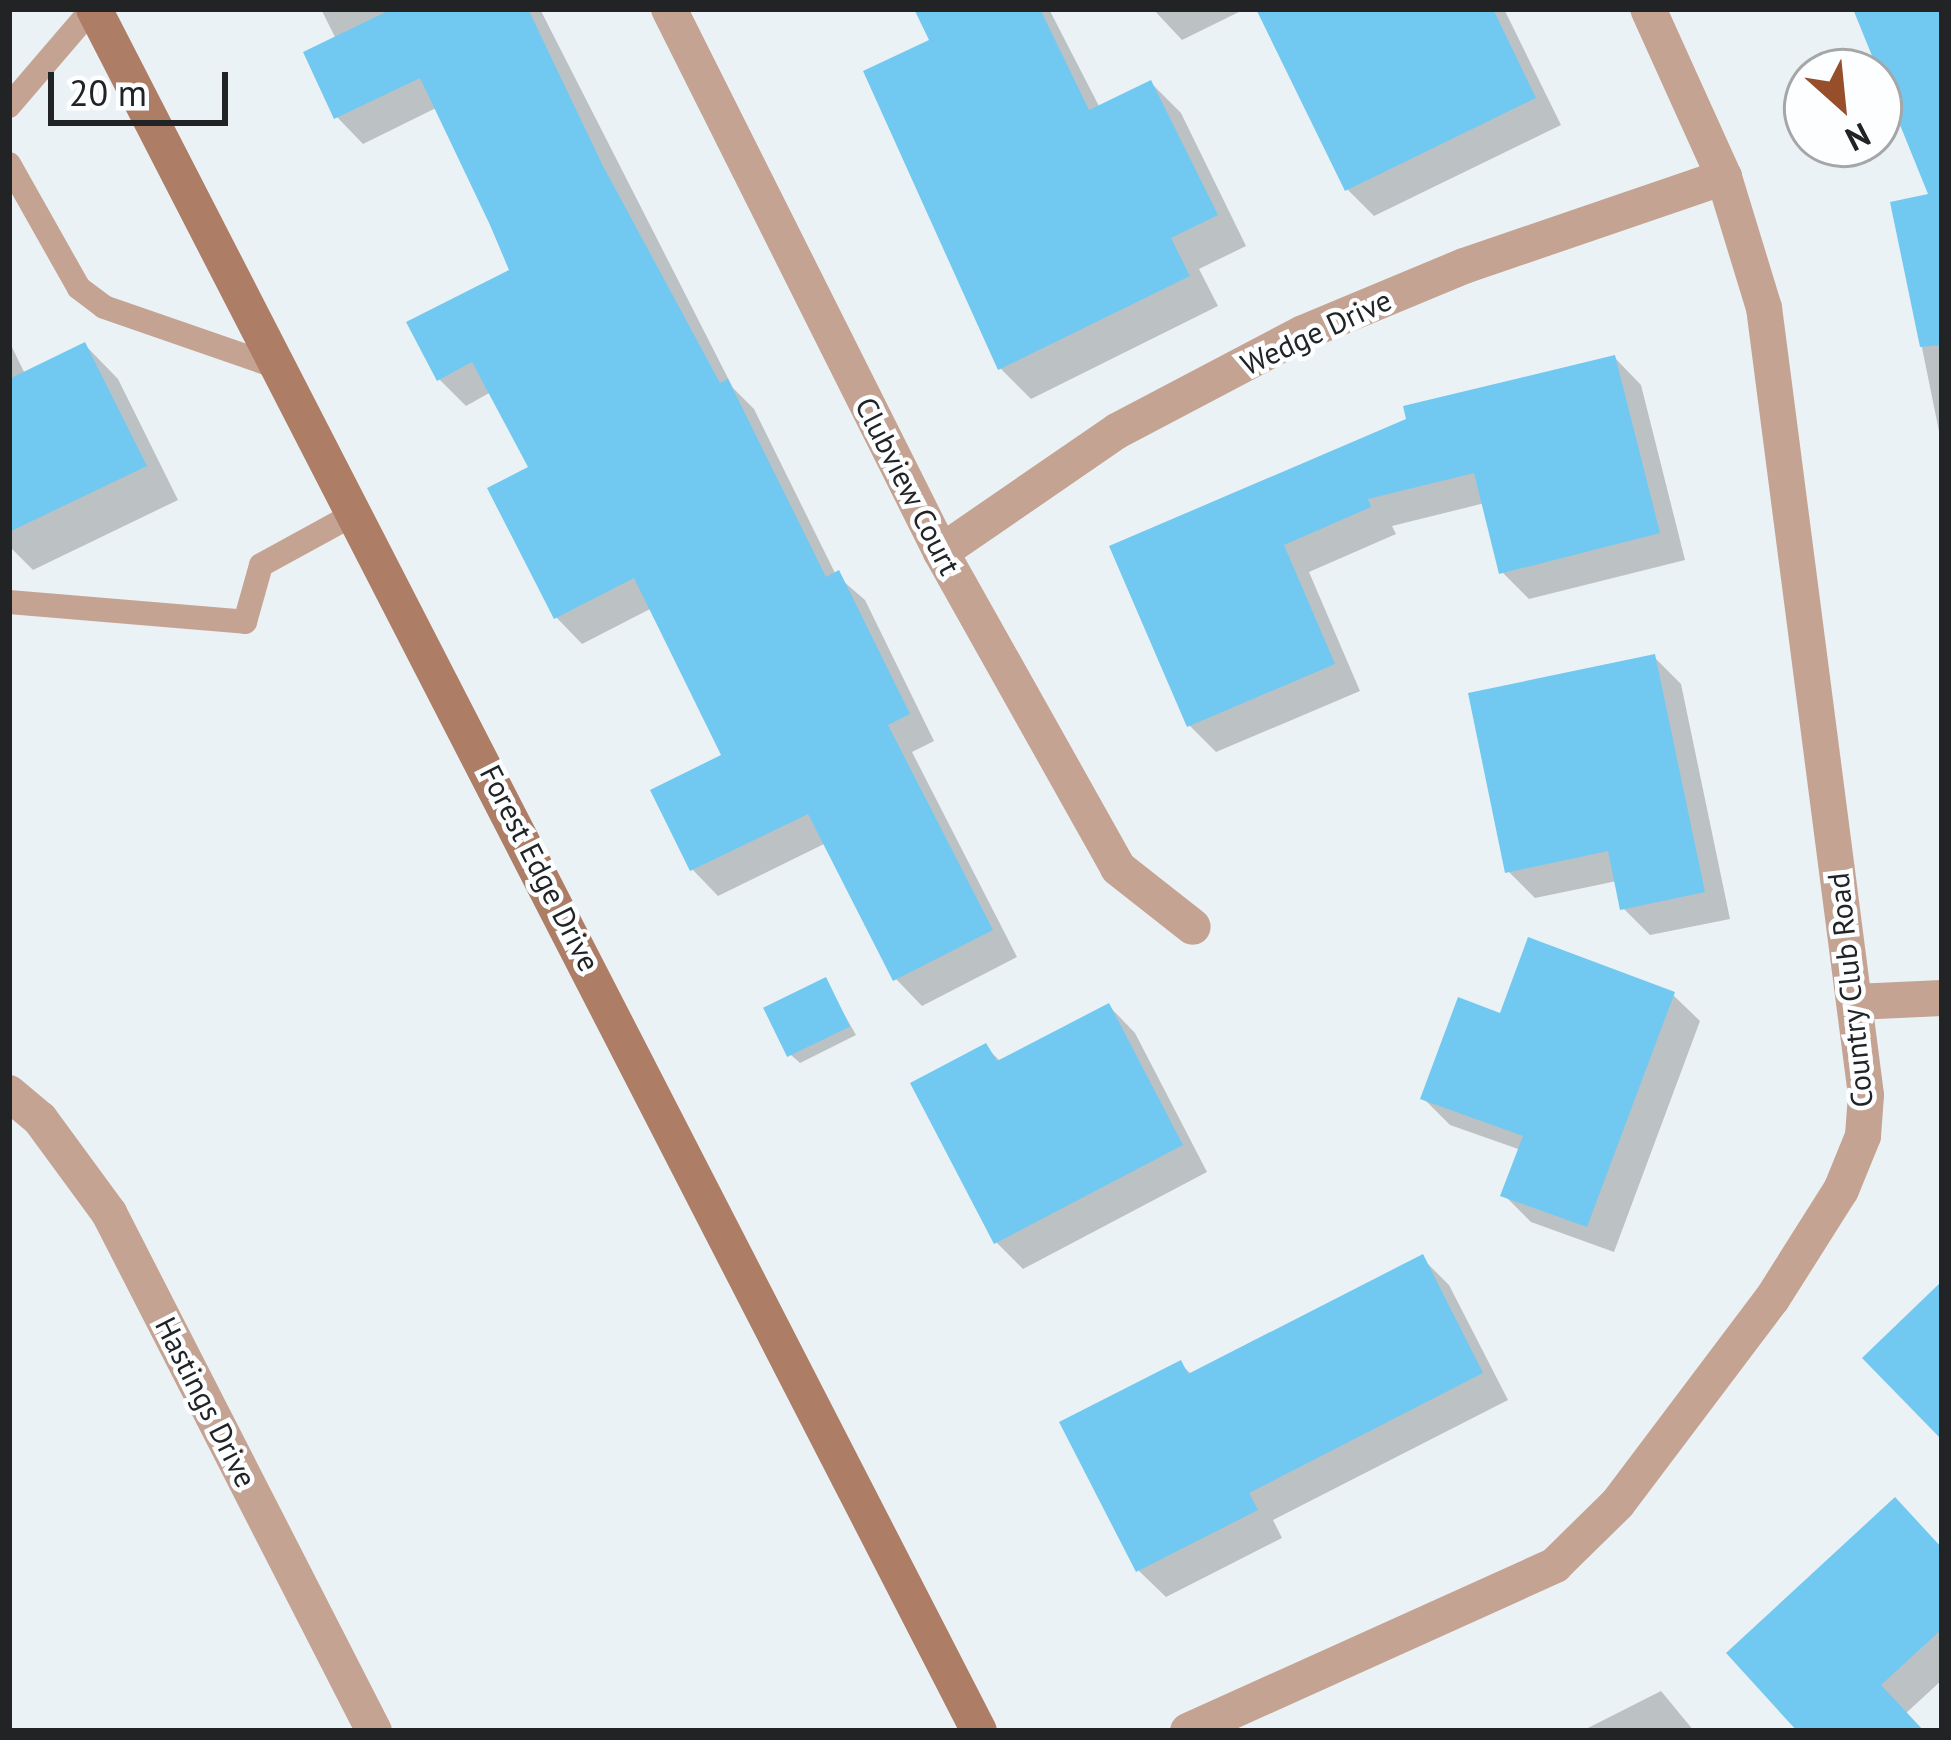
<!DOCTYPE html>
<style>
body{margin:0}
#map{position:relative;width:1951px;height:1740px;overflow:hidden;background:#ebf2f5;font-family:"PT Sans",sans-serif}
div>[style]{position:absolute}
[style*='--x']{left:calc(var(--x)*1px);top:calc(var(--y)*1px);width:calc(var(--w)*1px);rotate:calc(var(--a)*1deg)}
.shadow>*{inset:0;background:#0003}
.building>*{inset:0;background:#71c9f1;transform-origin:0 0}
.lane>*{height:24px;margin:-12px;padding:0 12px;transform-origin:12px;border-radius:12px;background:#c5a393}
.street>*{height:36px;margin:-18px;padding:0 18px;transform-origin:18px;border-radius:18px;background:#c5a393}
.secondary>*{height:36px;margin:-18px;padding:0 18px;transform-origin:18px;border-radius:18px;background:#ad7d66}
span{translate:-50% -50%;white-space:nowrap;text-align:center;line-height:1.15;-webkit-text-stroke:9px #fdfeff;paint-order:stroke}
.street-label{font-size:30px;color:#212325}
.frame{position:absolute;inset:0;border:12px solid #212325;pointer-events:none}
.north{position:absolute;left:1783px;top:48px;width:120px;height:120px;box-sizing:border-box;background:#fdfeff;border:3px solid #a5a6a8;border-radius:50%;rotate:153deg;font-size:33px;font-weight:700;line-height:48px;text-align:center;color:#212325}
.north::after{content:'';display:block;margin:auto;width:42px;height:54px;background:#964f2a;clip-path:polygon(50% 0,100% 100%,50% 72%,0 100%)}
.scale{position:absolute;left:48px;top:72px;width:180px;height:54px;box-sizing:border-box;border:6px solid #212325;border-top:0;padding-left:15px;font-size:36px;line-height:42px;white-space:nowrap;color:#212325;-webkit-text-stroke:9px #fdfeff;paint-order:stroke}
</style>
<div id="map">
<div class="shadow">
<i style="clip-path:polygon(321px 9px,540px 9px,733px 388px,754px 409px,836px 575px,865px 600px,934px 741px,912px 752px,1017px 957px,922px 1006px,896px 979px,826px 843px,718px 896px,692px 869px,725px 757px,652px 608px,582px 644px,556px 617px,532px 468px,491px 392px,466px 406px,440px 380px,410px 323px,512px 271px,438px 107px,363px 144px,337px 117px,336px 39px)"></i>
<i style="clip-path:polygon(917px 9px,1049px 9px,1100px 108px,1151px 83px,1181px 113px,1246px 246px,1199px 269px,1218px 306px,1031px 399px,1000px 368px,933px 41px)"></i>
<i style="clip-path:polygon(1153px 9px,1245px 9px,1182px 40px)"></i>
<i style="clip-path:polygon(1260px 9px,1504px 9px,1561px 125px,1374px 216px,1347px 189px)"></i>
<i style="clip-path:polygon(1856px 9px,1942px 9px,1942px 446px,1893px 205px,1933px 197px)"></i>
<i style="clip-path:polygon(9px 341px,25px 374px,85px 345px,118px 379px,178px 500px,33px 570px,9px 546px)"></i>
<i style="clip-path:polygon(1615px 358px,1641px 385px,1685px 560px,1529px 599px,1502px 572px,1485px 503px,1392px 526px,1396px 534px,1309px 572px,1360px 691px,1216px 752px,1189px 725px,1113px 548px)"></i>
<i style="clip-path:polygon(1654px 657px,1681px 684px,1730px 919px,1650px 935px,1623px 908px,1617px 881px,1535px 898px,1508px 871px)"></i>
<i style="clip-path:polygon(825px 981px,856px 1035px,800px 1063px,791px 1055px)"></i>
<i style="clip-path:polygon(1673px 995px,1700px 1021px,1614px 1252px,1531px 1222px,1504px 1195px,1521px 1150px,1450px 1125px,1423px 1098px,1502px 1016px)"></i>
<i style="clip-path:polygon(1109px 1006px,1135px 1033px,1207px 1172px,1023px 1269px,996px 1242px,986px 1047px,1001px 1062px)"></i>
<i style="clip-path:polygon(1422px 1258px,1449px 1285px,1508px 1400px,1273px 1520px,1282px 1538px,1166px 1597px,1139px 1571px,1180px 1363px,1192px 1375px)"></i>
<i style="clip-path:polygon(1942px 1550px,1942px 1680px,1905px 1714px,1922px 1731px,1801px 1731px)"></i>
<i style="clip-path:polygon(1661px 1691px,1694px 1731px,1582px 1731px)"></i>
</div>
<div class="building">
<i style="clip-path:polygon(392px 9px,528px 9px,603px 166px,720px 383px,728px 379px,826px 577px,839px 570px,910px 714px,888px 725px,993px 930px,893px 981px,808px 814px,690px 871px,650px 790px,721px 755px,634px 578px,554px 619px,487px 488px,528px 467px,472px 362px,437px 381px,406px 322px,509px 270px,490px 225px,420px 78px,334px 119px,303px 52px)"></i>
<i style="clip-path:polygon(914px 9px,1040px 9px,1089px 110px,1151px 80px,1218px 215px,1171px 238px,1190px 276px,998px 370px,863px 71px,929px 40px)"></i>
<i style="clip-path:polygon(1256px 9px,1493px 9px,1536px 98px,1345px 191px)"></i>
<i style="clip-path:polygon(1853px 9px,1942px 9px,1942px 345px,1920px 347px,1890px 202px,1928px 194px)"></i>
<i style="clip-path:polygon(85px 342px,147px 466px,9px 532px,9px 379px)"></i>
<i style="clip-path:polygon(1615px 355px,1660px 533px,1499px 574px,1474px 473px,1368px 499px,1371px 507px,1284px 545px,1335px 664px,1187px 727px,1109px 546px,1406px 419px,1403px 406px)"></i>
<i style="clip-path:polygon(1655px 654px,1705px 892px,1620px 910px,1608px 851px,1505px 873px,1468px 693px)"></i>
<i style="clip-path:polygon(1528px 937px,1675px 992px,1587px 1227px,1500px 1196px,1523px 1136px,1420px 1099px,1458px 997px,1500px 1013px)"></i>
<i style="left:826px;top:977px;width:55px;height:70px;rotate:64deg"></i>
<i style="clip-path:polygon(1109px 1003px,1183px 1145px,994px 1244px,910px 1083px,986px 1043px,997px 1061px)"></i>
<i style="clip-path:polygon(1423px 1254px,1483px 1373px,1249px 1493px,1258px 1510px,1136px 1572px,1059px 1422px,1181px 1360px,1188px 1374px)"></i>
<i style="clip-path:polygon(1942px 1281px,1942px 1440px,1862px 1358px)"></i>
<i style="clip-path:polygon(1895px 1497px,1942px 1548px,1942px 1629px,1881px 1685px,1924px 1731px,1797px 1731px,1726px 1653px)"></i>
</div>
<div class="lane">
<i style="--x:9;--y:106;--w:128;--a:-49.4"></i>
<i style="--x:9;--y:164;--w:142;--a:60.6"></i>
<i style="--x:79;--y:288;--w:31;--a:37"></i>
<i style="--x:104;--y:307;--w:186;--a:19.1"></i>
<i style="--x:9;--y:602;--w:237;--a:4.8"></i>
<i style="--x:245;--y:622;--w:59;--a:-74.3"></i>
<i style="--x:261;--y:565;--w:108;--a:-28.7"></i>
</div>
<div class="street">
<i style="--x:669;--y:9;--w:607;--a:63.39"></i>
<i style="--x:941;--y:552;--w:362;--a:60.7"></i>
<i style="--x:1118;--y:868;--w:95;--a:38.2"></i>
<i style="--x:941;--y:552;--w:214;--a:-34.5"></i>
<i style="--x:1117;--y:431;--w:210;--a:-27.8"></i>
<i style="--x:1303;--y:333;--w:174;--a:-22.6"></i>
<i style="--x:1464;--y:266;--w:275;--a:-18.9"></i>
<i style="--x:1855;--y:1002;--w:87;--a:-2.6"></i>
<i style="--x:9;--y:1093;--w:40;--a:40"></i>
<i style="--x:40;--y:1119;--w:117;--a:53.7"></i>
<i style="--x:109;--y:1213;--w:582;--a:62.91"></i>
<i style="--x:1188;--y:1731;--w:403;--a:-24.3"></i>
<i style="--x:1555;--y:1565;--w:88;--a:-44.5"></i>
<i style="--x:1618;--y:1503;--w:256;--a:-53"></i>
<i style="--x:1772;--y:1299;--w:129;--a:-57.7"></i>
<i style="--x:1841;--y:1190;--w:58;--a:-67.8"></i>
<i style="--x:1863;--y:1136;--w:41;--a:-85.8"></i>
<i style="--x:1866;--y:1095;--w:794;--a:-97.38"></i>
<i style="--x:1764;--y:308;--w:137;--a:-107"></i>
<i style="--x:1724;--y:177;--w:184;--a:-114.3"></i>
</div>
<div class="secondary">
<i style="--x:94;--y:9;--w:1936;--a:62.8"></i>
</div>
<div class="street-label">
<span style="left:1316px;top:332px;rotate:-25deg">Wedge Drive</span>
<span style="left:908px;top:486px;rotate:63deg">Clubview Court</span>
<span style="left:540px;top:868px;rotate:63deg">Forest Edge Drive</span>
<span style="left:1850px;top:990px;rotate:-96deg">Country Club Road</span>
<span style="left:206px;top:1402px;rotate:63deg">Hastings Drive</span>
</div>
<div class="frame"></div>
<div class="north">N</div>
<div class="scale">20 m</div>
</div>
